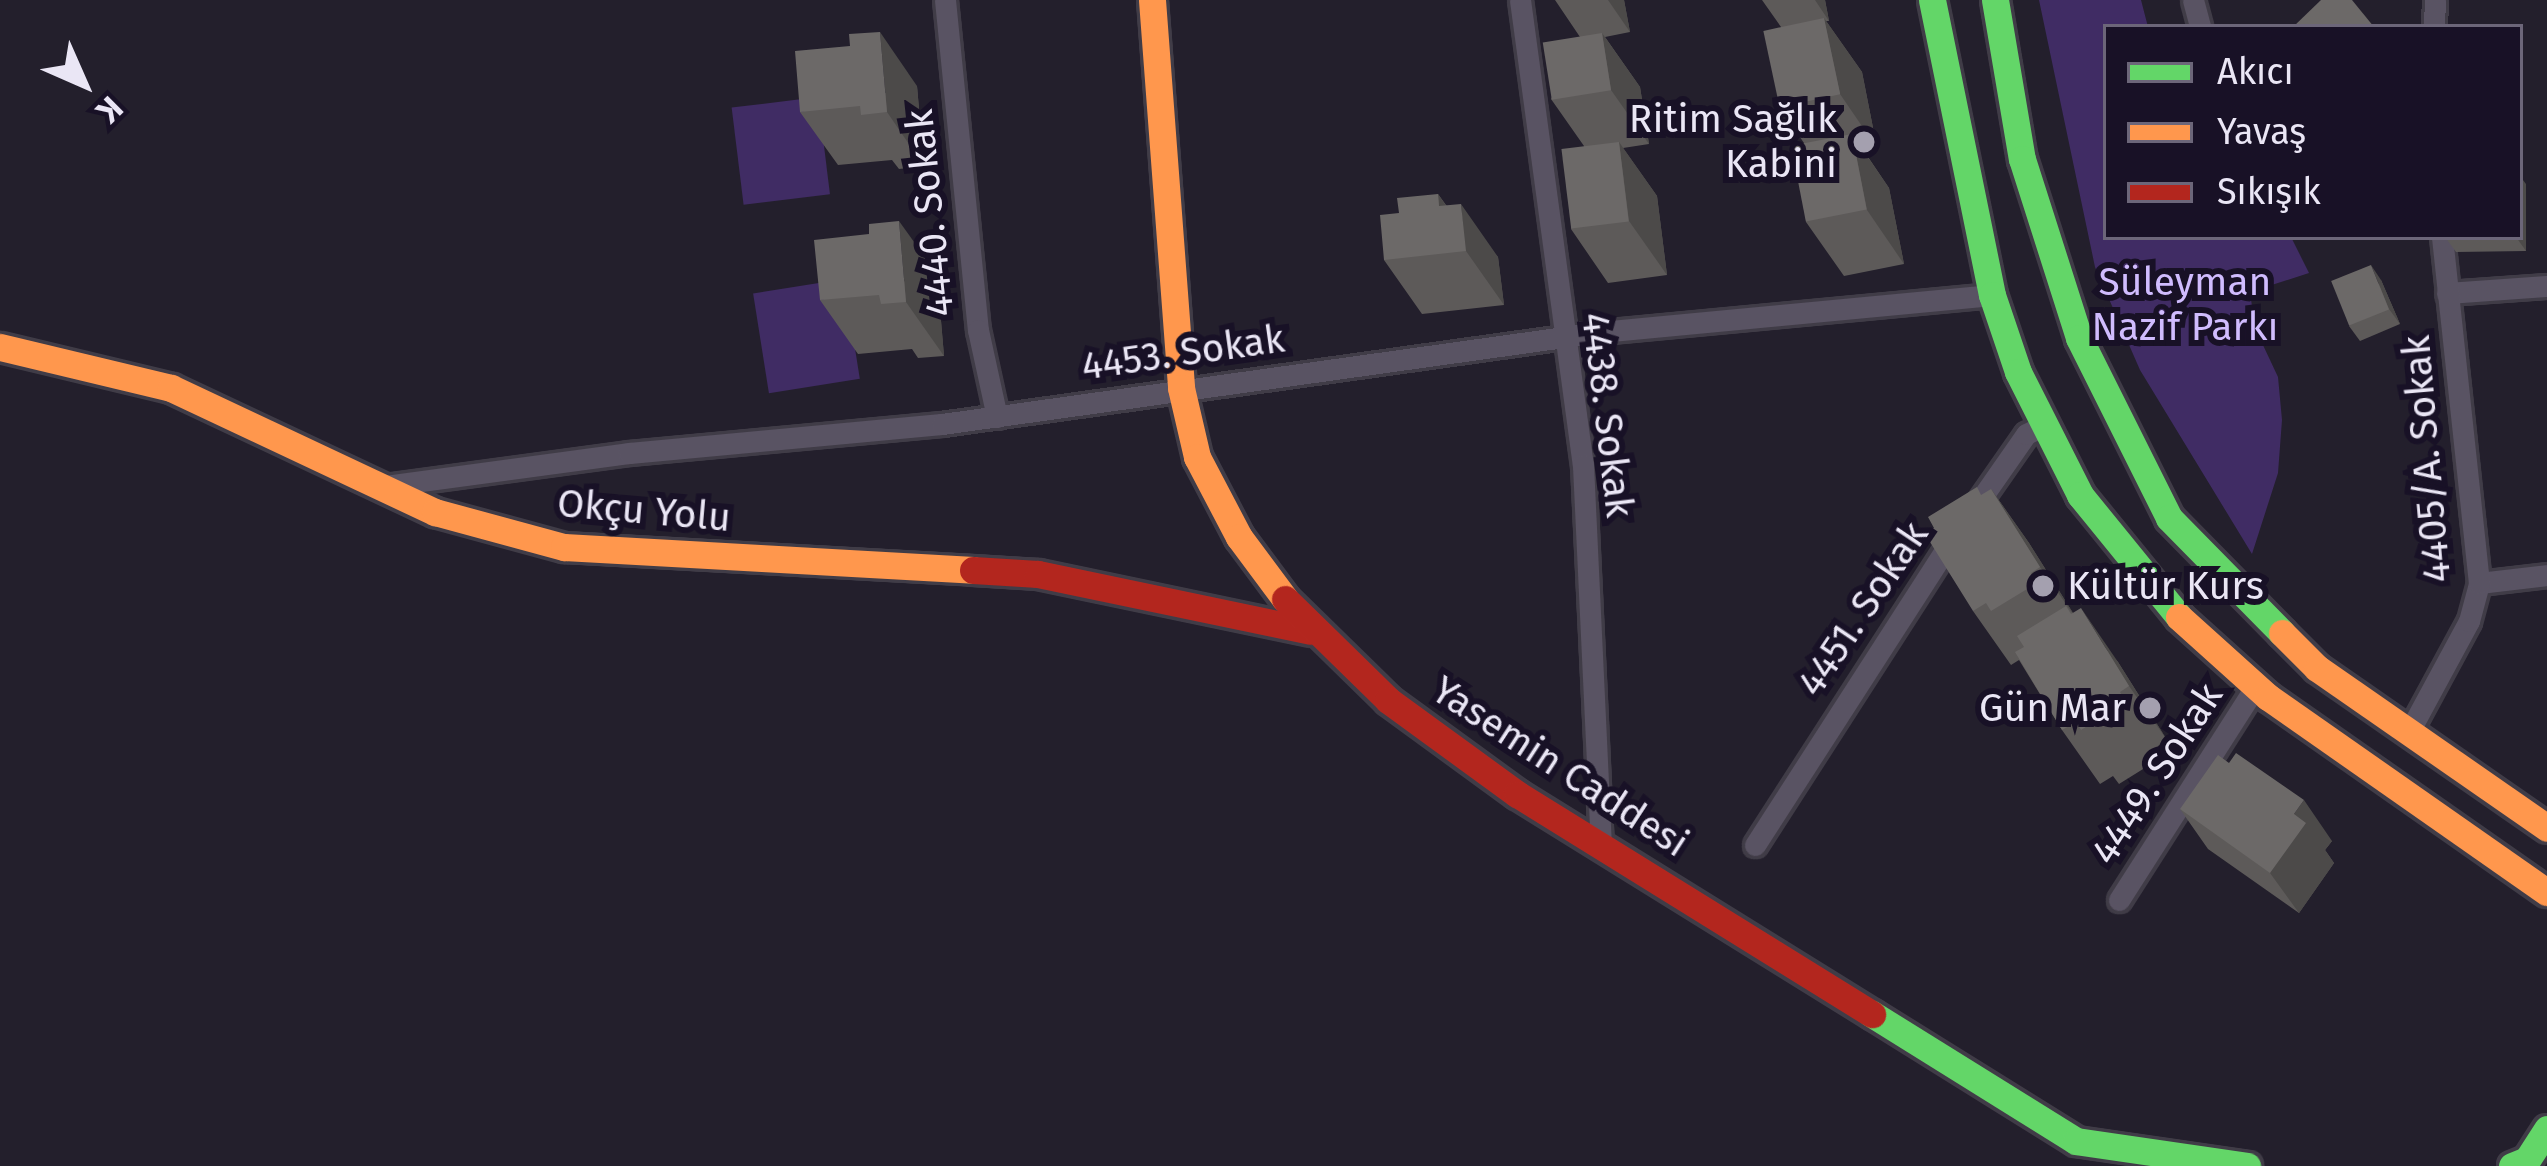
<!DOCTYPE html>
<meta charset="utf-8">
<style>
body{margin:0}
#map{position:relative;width:2547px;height:1166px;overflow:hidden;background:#231f2c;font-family:"Fira Sans",sans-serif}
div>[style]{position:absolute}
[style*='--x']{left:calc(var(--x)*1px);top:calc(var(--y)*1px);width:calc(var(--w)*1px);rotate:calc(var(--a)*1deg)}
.green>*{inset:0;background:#402c64;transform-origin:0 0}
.roads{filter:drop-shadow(3px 0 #403c47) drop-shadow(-3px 0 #403c47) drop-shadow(0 3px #403c47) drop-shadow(0 -3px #403c47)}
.street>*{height:21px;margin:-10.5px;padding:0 10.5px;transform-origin:10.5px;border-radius:10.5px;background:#595363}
.fast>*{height:27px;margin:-13.5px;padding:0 13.5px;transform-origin:13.5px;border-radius:13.5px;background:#63d668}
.slow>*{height:27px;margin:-13.5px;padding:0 13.5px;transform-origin:13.5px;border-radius:13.5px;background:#ff974d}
.jam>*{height:27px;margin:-13.5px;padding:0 13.5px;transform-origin:13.5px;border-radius:13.5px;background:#b3261e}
.wall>*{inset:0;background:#5d5a59}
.shaded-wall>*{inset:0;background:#4c4a49}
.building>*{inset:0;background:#6c6968;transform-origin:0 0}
.dots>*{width:33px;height:33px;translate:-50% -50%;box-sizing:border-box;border:6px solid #181126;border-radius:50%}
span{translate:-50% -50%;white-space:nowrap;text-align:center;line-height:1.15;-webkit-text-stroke:12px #181126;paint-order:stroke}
.poi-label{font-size:39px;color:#eae6f5}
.right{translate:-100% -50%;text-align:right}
.left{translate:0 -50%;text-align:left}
.street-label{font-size:39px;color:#eae6f5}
.park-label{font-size:39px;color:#d0bcfe}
.legend{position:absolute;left:2103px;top:24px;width:420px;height:216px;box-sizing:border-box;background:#181126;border:3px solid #6c6679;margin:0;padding:15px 21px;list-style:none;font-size:36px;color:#eae6f5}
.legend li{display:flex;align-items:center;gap:24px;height:60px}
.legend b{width:60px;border:3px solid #6c6679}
.north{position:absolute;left:24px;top:24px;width:120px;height:120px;-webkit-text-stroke:9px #181126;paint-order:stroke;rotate:135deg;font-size:33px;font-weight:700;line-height:48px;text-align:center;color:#eae6f5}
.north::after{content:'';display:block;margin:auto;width:42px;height:54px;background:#eae6f5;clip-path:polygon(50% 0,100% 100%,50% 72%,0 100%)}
</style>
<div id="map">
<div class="green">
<i style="clip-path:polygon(2039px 0,2141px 0,2148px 27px,2106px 27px,2106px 237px,2291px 237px,2309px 273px,2250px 292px,2255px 328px,2278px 377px,2282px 420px,2278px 473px,2252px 554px,2140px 370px,2095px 267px)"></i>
<i style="left:818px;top:97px;width:98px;height:87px;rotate:83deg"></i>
<i style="left:844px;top:279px;width:101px;height:92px;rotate:81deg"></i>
</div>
<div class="roads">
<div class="street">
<i style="--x:945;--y:0;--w:332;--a:84.3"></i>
<i style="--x:978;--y:330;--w:89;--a:77.7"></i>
<i style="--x:1520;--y:0;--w:469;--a:82.3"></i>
<i style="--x:1583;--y:465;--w:376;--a:87.3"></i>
<i style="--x:2193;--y:0;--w:28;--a:75"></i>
<i style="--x:2434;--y:27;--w:27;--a:-88"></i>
<i style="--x:2447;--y:293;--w:100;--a:-4"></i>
<i style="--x:385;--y:486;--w:246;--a:-7.7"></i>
<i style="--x:629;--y:453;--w:314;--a:-5.3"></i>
<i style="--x:942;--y:424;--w:664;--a:-7.96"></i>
<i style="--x:1600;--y:332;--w:394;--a:-5.4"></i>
<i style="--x:2479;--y:583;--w:68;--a:-6.7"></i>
<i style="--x:2410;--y:730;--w:124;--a:-61.6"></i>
<i style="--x:2469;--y:621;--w:39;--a:-75"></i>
<i style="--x:2479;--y:583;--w:348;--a:-96.1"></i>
<i style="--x:1755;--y:845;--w:356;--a:-57.2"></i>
<i style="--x:1948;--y:546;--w:136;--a:-55.1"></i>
<i style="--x:2026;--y:434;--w:21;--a:-25"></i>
<i style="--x:2119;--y:900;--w:254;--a:-57.4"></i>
</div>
<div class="fast">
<i style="--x:1932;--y:0;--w:301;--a:78.5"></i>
<i style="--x:1992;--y:295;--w:81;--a:71.3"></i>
<i style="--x:2018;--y:372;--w:138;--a:63.2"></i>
<i style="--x:2080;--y:495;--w:157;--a:50.9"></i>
<i style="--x:1995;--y:0;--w:161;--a:80.4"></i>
<i style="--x:2022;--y:159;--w:188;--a:72.3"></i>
<i style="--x:2079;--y:338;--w:201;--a:63.4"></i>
<i style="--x:2169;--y:518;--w:161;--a:45.5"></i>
<i style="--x:1872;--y:1014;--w:240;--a:31.9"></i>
<i style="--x:2076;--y:1141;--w:173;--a:8.3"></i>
<i style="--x:2512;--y:1166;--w:16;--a:-22"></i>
<i style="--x:2527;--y:1160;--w:37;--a:-57"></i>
</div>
<div class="slow">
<i style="--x:1152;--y:0;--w:389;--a:85.7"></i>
<i style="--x:1181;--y:388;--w:71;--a:76.9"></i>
<i style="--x:1197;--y:457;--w:90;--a:62.3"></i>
<i style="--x:1239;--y:537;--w:77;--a:53.4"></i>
<i style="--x:0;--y:347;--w:176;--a:13.5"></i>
<i style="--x:171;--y:388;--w:292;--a:25.2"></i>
<i style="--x:435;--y:512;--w:134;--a:15.2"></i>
<i style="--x:564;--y:547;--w:410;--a:3.2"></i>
<i style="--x:2179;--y:617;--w:120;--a:42"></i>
<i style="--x:2268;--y:697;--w:340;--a:35"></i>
<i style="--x:2282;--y:633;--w:49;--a:45"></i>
<i style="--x:2317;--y:668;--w:280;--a:34.8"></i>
</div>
<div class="jam">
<i style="--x:973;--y:570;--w:65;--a:3.5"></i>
<i style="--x:1038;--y:574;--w:278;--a:11.8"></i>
<i style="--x:1285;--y:599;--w:144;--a:44.4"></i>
<i style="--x:1388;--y:700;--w:160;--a:36.1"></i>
<i style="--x:1517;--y:794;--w:418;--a:31.8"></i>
</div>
</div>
<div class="wall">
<i style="clip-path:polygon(1555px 0,1624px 0,1630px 32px,1605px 37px,1640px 87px,1649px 144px,1623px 148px,1657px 196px,1667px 275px,1608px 283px,1571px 229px,1584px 146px,1551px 99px,1580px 37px)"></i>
<i style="clip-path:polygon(1762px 0,1825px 0,1829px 21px,1826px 21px,1862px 72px,1877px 148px,1864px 151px,1889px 188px,1904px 264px,1844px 276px,1806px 222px,1804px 143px,1779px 107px,1781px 27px)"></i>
<i style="clip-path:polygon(917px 86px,924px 166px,899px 169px,892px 160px,838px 165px,800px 112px)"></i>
<i style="clip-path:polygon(2526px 184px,2526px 251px,2456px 252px,2445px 237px,2520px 237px)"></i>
<i style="clip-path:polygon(1438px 194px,1446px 205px,1498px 257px,1504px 305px,1422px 314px,1384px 260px,1399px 213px)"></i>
<i style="clip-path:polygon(937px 274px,944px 356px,918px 358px,912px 349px,858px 354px,820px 300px)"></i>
<i style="clip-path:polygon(2381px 280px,2400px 324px,2360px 341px,2349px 326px)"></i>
<i style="clip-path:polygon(1991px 489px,2029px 543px,2073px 613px,2118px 662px,2167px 740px,2158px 746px,2164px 756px,2119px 784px,2113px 776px,2100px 784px,2062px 730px,2019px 660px,2011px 665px,1973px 611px)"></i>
<i style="clip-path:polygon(2180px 809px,2332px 841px,2325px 850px,2334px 863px,2299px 913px,2208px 849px)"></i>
</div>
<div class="shaded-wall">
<i style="clip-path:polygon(1608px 0,1624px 0,1630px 32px)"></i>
<i style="clip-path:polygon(1815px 0,1825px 0,1829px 21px)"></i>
<i style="clip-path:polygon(1824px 18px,1862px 72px,1877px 148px,1840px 94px)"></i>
<i style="clip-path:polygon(880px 32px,917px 86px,924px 166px,887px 112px)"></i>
<i style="clip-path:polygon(1602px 33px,1640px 87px,1649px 144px,1611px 90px)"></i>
<i style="clip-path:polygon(1852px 134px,1889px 188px,1904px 264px,1867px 210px)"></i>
<i style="clip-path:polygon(1619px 142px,1657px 196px,1667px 275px,1629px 221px)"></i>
<i style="clip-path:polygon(2520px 176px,2526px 184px,2526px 251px,2516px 237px,2520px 237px)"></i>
<i style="clip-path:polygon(1438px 194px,1463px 231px,1461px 204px,1498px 257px,1504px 305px,1466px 251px,1439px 206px)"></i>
<i style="clip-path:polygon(899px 221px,937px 274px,944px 356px,906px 302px)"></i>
<i style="clip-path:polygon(2371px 265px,2381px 280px,2400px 324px,2389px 309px)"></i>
<i style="clip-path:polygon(1991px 489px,2029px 543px,2078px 621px,2040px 567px)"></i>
<i style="clip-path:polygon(2081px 608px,2118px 662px,2167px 740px,2129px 686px)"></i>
<i style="clip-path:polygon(2304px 800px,2332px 841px,2325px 850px,2334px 863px,2299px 913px,2270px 873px,2294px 814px)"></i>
</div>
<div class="building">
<i style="clip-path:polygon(2321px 0,2352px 0,2374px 27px,2293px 27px)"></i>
<i style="left:1824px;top:18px;width:78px;height:62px;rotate:78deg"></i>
<i style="clip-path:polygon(880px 32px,887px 112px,861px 115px,860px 106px,800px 112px,795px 51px,850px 46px,849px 34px)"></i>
<i style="left:1602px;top:33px;width:58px;height:60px;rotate:81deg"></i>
<i style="left:1852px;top:134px;width:77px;height:62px;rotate:79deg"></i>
<i style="left:1619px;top:142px;width:80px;height:58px;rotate:83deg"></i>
<i style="clip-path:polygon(1438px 194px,1439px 206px,1461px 204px,1466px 251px,1384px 260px,1380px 215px,1399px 213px,1397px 198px)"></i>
<i style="clip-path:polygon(899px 221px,906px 302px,881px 304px,879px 295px,820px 300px,814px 240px,869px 234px,869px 224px)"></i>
<i style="left:2371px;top:265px;width:48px;height:43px;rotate:68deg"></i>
<i style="clip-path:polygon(1977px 487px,1981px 495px,1991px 489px,2040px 567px,2031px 573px,2037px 583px,1991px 611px,1986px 603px,1973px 611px,1925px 534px,1934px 528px,1928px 517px)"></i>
<i style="clip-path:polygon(2066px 606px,2071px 614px,2081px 608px,2129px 686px,2120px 692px,2126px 702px,2081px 730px,2076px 722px,2062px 730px,2015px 652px,2024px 647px,2017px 636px)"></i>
<i style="clip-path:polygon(2236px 753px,2304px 800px,2294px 814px,2306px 823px,2270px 873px,2180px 809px,2218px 755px,2229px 763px)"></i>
</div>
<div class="dots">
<i style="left:1864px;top:142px;background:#a4a0af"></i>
<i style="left:2043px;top:586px;background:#a4a0af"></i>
<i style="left:2150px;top:708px;background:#a4a0af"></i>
</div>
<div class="poi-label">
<span class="right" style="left:1837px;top:142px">Ritim Sağlık<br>Kabini</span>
<span class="left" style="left:2067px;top:586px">Kültür Kurs</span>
<span class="right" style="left:2126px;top:708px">Gün Mar</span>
</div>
<div class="street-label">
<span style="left:930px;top:213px;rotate:-96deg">4440. Sokak</span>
<span style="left:1183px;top:353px;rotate:-8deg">4453. Sokak</span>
<span style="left:1607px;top:415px;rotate:83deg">4438. Sokak</span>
<span style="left:2427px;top:459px;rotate:-95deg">4405/A. Sokak</span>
<span style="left:644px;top:511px;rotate:5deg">Okçu Yolu</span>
<span style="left:1863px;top:609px;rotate:-56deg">4451. Sokak</span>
<span style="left:1560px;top:767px;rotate:33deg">Yasemin Caddesi</span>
<span style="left:2157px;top:774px;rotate:-57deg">4449. Sokak</span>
</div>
<div class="park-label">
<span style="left:2185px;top:305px">Süleyman<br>Nazif Parkı</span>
</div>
<ul class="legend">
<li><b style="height:15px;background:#63d668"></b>Akıcı</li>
<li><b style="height:15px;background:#ff974d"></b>Yavaş</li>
<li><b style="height:15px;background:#b3261e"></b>Sıkışık</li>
</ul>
<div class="north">K</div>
</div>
